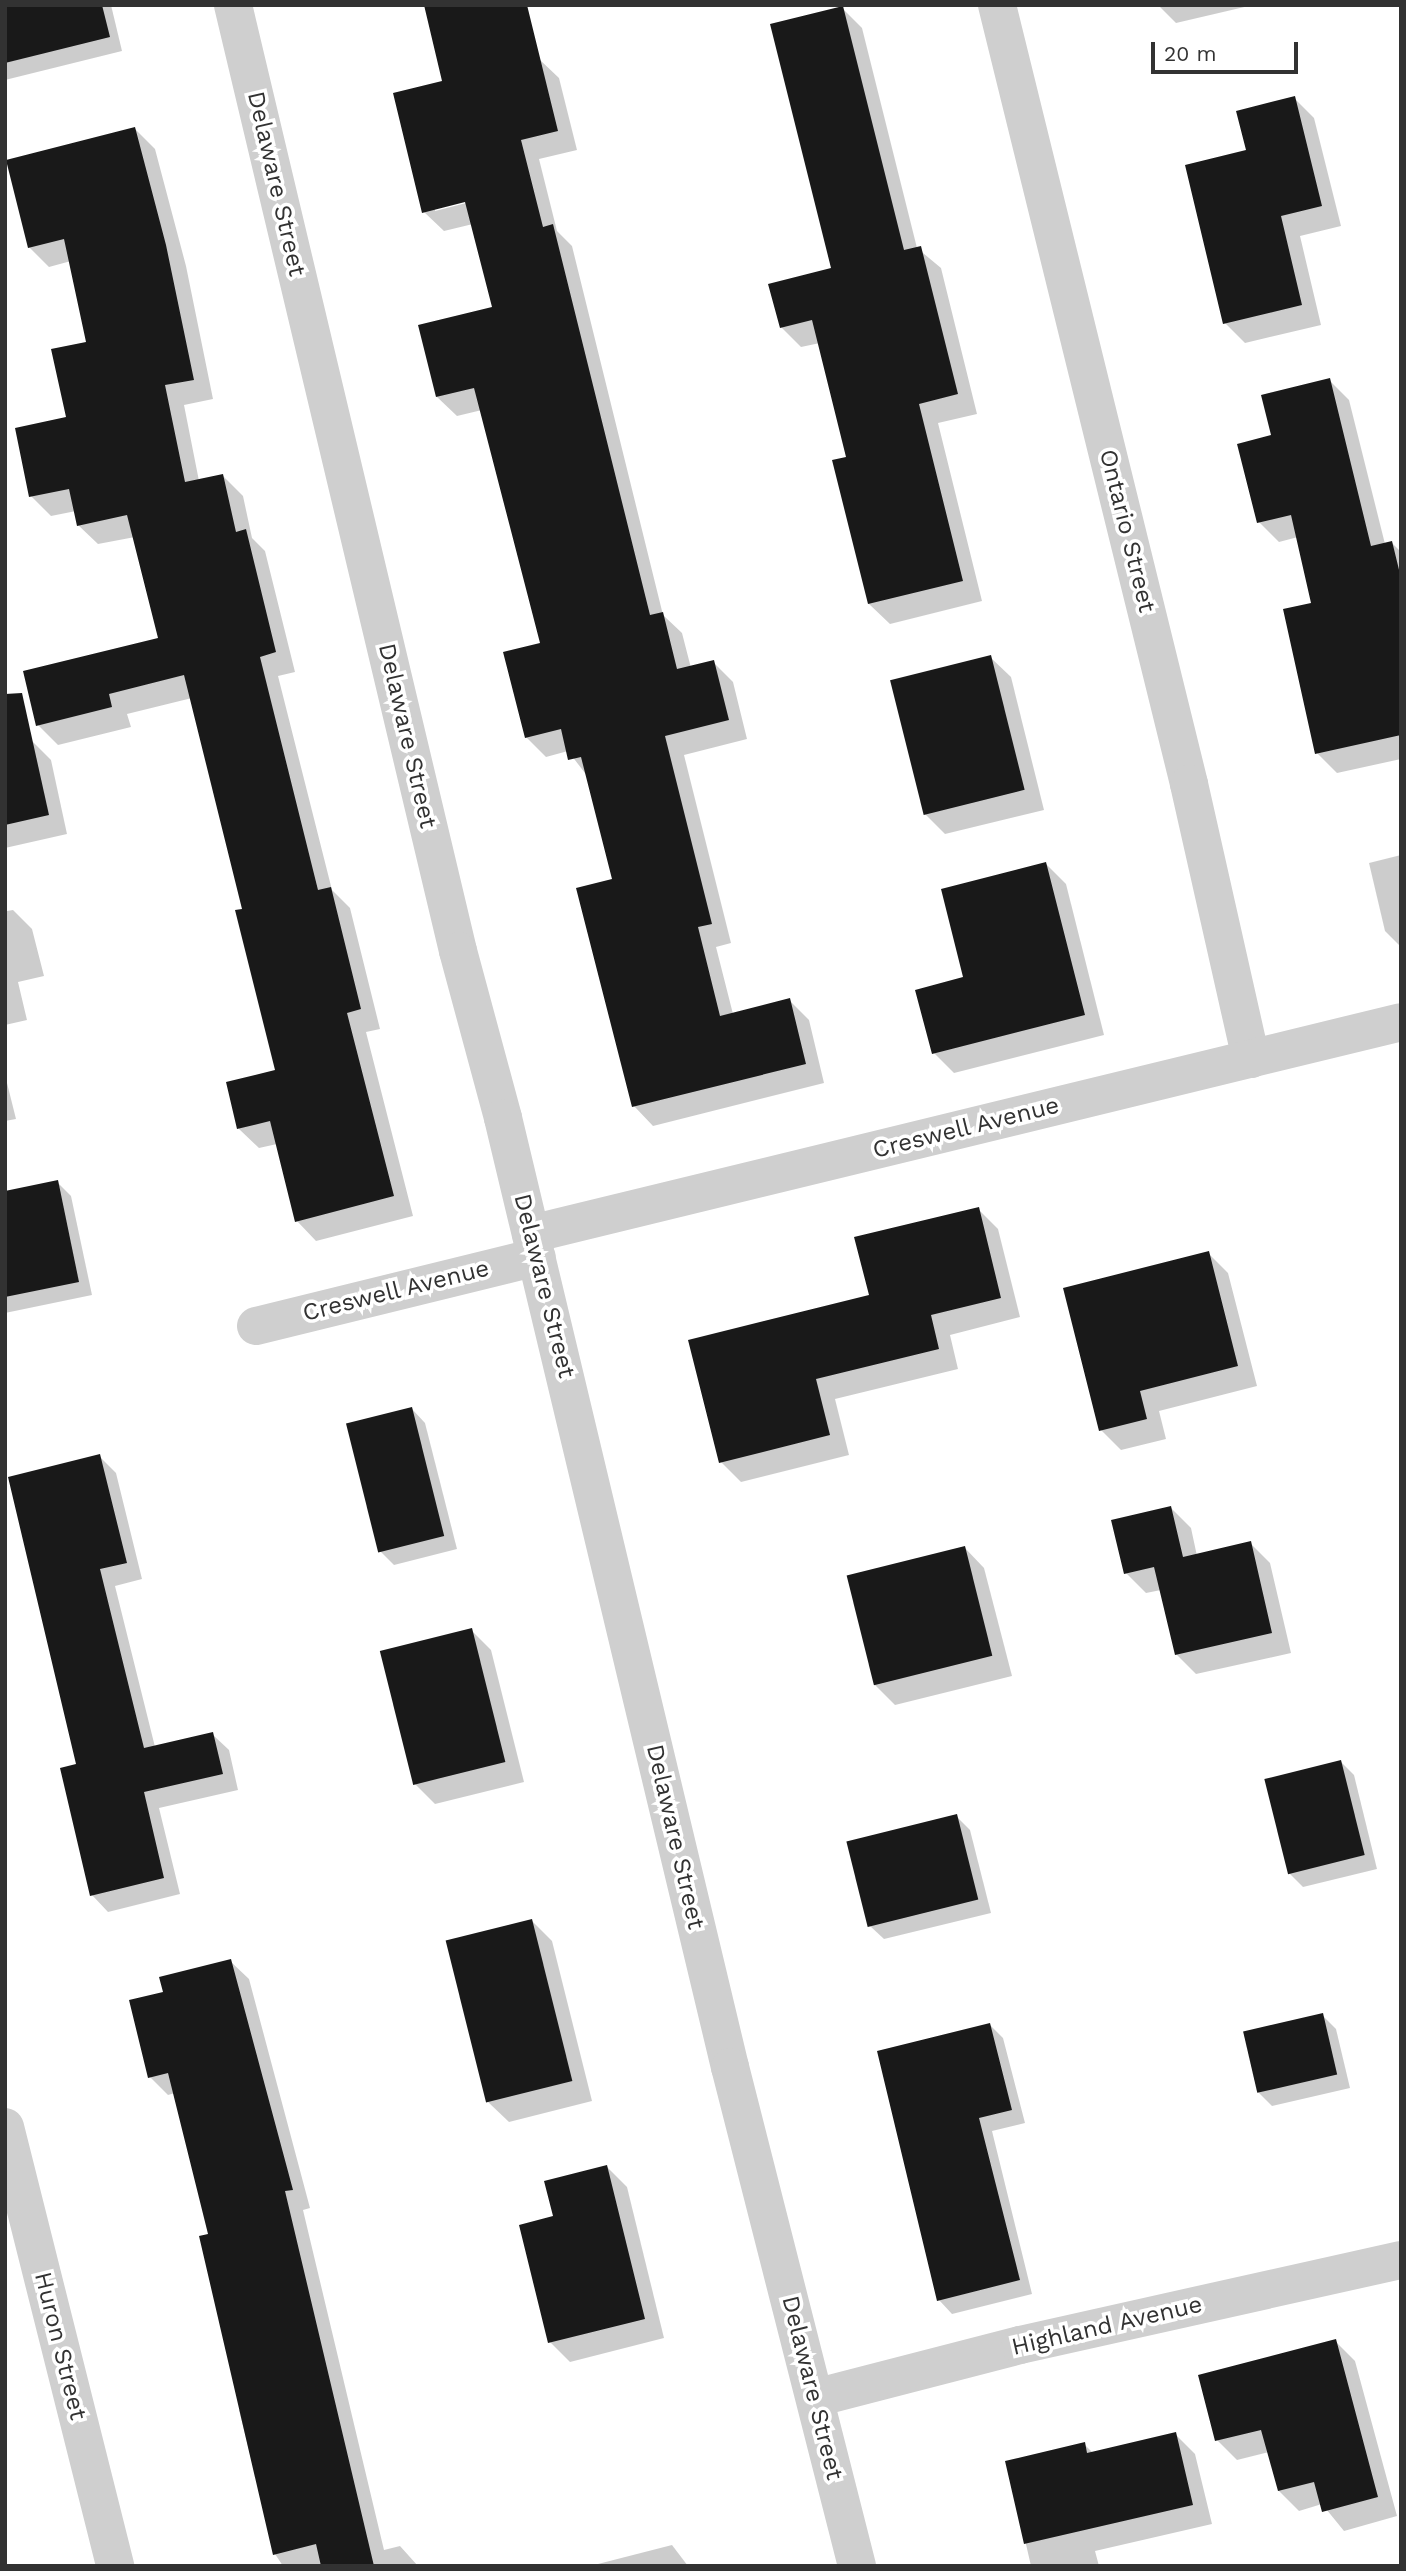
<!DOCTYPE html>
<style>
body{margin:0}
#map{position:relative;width:1406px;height:2571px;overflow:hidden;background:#fff;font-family:"Work Sans",sans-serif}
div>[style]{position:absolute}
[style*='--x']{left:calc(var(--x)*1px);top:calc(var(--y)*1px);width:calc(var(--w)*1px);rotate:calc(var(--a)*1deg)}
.shadow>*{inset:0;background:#0003}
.building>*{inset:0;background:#191919;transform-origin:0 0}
.minor>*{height:38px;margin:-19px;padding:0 19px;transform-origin:19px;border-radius:19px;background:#cfcfcf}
span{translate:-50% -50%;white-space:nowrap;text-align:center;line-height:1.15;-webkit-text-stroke:7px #fff;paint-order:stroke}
.street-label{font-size:24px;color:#323232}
.frame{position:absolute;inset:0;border:7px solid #323232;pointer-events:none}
.scale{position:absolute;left:1151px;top:42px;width:147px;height:32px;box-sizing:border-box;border:4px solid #323232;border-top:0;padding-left:9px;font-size:21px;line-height:24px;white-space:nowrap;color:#323232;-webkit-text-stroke:5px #fff;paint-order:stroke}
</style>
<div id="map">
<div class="shadow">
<i style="clip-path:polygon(5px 5px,111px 5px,122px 51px,5px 80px)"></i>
<i style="clip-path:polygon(1158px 5px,1253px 5px,1176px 23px)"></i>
<i style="clip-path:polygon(842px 8px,862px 28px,917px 248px,941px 268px,977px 414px,938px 423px,982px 601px,890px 624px,869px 604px,848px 458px,820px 343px,801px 347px,781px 327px,833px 269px)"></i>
<i style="clip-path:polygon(evenodd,539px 59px,559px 78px,577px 150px,539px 159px,557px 231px,572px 246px,663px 615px,682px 633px,691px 668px,713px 662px,733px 682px,747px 739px,684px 755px,731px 943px,716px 947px,733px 1014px,789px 1000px,809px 1020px,824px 1083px,653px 1126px,634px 1106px,614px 881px,588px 777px,568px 751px,546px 757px,526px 737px,542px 644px,482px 410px,457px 416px,437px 397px,494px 308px,473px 224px,444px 231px,424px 212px,539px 59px,473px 198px,474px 201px,435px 211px,435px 207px,473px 198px)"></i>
<i style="clip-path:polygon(1294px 98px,1314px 118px,1341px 226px,1300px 236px,1321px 325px,1245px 343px,1225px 323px,1248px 152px)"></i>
<i style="clip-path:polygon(135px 129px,155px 149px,186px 266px,213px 399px,184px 405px,199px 481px,223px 476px,243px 496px,252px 538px,265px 551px,295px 672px,278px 676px,332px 890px,350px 908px,380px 1029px,366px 1032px,413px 1216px,316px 1241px,297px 1221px,277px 1144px,259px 1148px,239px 1129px,228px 1084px,277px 1071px,244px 910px,192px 698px,127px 714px,131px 727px,58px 745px,38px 725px,160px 639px,135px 537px,98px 544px,78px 525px,76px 511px,51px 516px,31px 496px,68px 419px,88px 343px,71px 261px,49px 267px,29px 247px)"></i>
<i style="clip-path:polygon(1329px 380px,1349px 400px,1385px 544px,1392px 543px,1401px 552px,1401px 759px,1337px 773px,1317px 753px,1313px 604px,1298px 537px,1279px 542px,1259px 522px)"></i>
<i style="clip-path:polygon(990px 657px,1011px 677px,1044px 810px,945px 834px,925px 814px)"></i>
<i style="clip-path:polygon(32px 741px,51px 760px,67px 834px,5px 848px,5px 747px)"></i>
<i style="clip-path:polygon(1401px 855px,1401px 947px,1385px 931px,1369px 863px)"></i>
<i style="clip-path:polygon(1046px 864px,1066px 884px,1104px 1035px,954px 1073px,934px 1053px,965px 978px)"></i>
<i style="clip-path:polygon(5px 903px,7px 911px,13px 910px,32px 929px,44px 976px,18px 982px,27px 1020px,5px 1025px)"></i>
<i style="clip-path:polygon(5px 1075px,16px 1119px,5px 1121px)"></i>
<i style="clip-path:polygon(57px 1182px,71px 1196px,92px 1295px,5px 1313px,5px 1193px)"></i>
<i style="clip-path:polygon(978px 1209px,998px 1229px,1020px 1317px,950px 1335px,958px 1369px,835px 1399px,849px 1455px,741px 1482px,721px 1462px,871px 1297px)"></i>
<i style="clip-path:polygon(1208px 1253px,1228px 1273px,1257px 1386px,1159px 1411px,1166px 1439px,1121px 1450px,1101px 1430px)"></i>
<i style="clip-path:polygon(412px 1409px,425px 1423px,457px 1549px,394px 1565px,380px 1551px)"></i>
<i style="clip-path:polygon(99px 1456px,116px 1473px,142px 1579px,115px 1586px,155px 1747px,212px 1734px,229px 1750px,238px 1790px,159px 1808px,180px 1894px,108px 1912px,92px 1895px,78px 1765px)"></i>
<i style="clip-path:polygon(1171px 1508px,1191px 1528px,1197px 1556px,1250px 1543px,1270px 1563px,1291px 1653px,1196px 1674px,1176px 1654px,1161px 1590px,1146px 1593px,1126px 1573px)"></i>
<i style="clip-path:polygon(964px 1547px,984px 1568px,1012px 1676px,895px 1705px,875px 1685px)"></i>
<i style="clip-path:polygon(471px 1630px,491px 1650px,524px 1782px,435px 1804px,415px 1784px)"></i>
<i style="clip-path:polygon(1340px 1761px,1354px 1775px,1377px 1869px,1303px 1887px,1289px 1873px)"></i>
<i style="clip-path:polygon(956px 1816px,970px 1830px,991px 1913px,884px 1939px,870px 1926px)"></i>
<i style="clip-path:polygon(532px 1921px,552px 1941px,592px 2101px,509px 2122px,488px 2102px)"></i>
<i style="clip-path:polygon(230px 1961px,249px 1979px,310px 2208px,303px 2210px,384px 2550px,400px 2546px,418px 2566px,283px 2566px,275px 2554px,239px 2410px,244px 2409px,210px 2235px,175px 2093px,168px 2095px,150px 2077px,165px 1993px)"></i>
<i style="clip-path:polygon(1322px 2015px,1336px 2029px,1350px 2088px,1272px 2106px,1258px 2092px)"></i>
<i style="clip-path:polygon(990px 2025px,1003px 2038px,1025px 2123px,992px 2131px,1032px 2294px,952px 2314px,939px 2300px)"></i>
<i style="clip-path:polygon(607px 2167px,627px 2187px,664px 2338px,570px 2362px,550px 2342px,555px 2218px)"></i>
<i style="clip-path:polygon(1335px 2341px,1355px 2361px,1397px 2516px,1344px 2531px,1322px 2504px,1299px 2511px,1279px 2491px,1269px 2452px,1237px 2460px,1217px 2440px)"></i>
<i style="clip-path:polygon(1175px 2434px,1195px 2454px,1212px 2524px,1095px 2551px,1099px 2566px,1031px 2566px,1007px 2462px,1084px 2444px,1093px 2453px)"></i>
<i style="clip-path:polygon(672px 2545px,688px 2566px,594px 2566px,594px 2565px)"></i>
</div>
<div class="building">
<i style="clip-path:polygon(5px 5px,102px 5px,110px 37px,5px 63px)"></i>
<i style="clip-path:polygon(424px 5px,527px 5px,558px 131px,521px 140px,543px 227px,553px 224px,650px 615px,663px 612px,677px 669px,714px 660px,729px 720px,665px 736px,712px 924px,698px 927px,720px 1016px,790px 998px,806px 1064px,632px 1107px,576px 888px,612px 879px,581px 757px,568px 760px,561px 729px,525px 738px,503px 652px,540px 643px,474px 388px,436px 397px,418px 325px,492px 307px,465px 202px,422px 213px,393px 93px,442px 81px)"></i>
<i style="clip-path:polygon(843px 6px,904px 250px,921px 246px,958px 394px,919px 404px,963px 581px,868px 604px,832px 460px,846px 457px,812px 320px,780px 328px,768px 284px,831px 268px,770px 24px)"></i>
<i style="clip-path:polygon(1295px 96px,1322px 206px,1281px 216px,1302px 305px,1223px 324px,1185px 165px,1246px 150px,1236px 111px)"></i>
<i style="clip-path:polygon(135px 127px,166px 245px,194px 380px,165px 385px,185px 482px,223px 474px,236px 532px,246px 529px,276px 652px,260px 657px,318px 890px,331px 887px,361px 1009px,347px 1013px,394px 1196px,295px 1222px,270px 1121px,237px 1129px,226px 1082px,275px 1070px,235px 910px,242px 909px,184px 675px,109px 694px,112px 707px,36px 726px,23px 671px,158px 638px,127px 515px,77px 526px,69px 489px,29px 497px,15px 428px,66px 417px,51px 349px,86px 342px,64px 239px,28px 248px,6px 160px)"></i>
<i style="clip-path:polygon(1330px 378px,1371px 546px,1392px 541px,1401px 578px,1401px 735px,1315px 754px,1283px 609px,1311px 603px,1291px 515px,1257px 523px,1237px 444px,1271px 435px,1261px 395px)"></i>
<i style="left:991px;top:655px;width:139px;height:104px;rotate:76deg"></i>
<i style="clip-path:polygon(22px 693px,49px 815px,5px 825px,5px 694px)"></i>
<i style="clip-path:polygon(1046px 862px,1085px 1015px,932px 1054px,915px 990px,963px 977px,941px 889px)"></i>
<i style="clip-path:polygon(58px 1180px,79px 1282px,5px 1297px,5px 1191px)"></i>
<i style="clip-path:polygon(979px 1207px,1001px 1298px,931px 1315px,939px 1349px,816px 1379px,830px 1435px,719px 1463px,688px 1340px,869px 1295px,854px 1237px)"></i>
<i style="clip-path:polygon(1209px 1251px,1238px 1366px,1140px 1391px,1147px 1419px,1099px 1431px,1063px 1288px)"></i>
<i style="left:412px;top:1407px;width:133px;height:68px;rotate:76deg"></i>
<i style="clip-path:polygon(100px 1454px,127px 1563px,100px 1569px,144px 1748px,213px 1732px,223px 1774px,144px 1792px,164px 1878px,90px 1896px,60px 1768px,76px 1764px,8px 1477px)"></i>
<i style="clip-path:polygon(1171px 1506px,1183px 1557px,1251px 1541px,1272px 1633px,1175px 1655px,1154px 1567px,1124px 1574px,1111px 1520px)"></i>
<i style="left:965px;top:1546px;width:113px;height:122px;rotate:76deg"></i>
<i style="left:472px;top:1628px;width:138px;height:95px;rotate:76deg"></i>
<i style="left:1341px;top:1760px;width:98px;height:79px;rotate:76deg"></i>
<i style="left:957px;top:1814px;width:88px;height:114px;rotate:76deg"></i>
<i style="left:532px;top:1919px;width:167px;height:89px;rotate:76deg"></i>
<i style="clip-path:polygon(231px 1959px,293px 2190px,285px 2191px,374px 2566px,321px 2566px,316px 2544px,273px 2555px,199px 2236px,208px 2234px,168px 2073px,148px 2078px,129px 2000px,163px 1992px,159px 1977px)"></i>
<i style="left:1323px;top:2013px;width:63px;height:82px;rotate:77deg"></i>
<i style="clip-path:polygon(990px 2023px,1012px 2110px,979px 2118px,1020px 2280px,937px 2301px,877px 2051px)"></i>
<i style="clip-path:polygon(607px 2165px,645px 2319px,548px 2343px,519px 2225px,553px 2216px,544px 2181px)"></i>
<i style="clip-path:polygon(1336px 2339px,1378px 2497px,1322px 2512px,1314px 2482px,1278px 2491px,1261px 2430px,1215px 2441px,1198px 2375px)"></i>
<i style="clip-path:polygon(1176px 2432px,1193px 2505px,1024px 2544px,1005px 2461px,1085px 2442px,1087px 2453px)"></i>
</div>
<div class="minor">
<i style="--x:233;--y:5;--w:972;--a:76.62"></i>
<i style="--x:458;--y:951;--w:173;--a:74.9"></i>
<i style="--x:503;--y:1118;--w:976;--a:76.55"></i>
<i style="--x:730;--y:2067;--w:515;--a:75.72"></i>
<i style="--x:997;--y:5;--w:802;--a:76.15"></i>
<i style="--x:1189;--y:784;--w:282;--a:77.3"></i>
<i style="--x:531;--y:1234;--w:895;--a:-13.69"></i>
<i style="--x:256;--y:1326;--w:289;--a:-13.8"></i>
<i style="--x:5;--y:2127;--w:453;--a:75.9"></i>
<i style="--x:815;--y:2398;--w:212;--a:-14.5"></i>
<i style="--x:1020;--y:2345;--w:390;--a:-12.6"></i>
</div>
<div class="street-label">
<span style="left:276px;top:184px;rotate:77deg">Delaware Street</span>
<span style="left:1127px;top:531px;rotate:76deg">Ontario Street</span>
<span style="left:407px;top:736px;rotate:77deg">Delaware Street</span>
<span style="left:966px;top:1128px;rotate:-14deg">Creswell Avenue</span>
<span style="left:544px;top:1286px;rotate:76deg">Delaware Street</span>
<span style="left:396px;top:1291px;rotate:-14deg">Creswell Avenue</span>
<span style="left:675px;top:1837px;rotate:77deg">Delaware Street</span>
<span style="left:1107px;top:2326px;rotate:-13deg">Highland Avenue</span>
<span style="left:60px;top:2346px;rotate:76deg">Huron Street</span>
<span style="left:812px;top:2388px;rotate:76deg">Delaware Street</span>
</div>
<div class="frame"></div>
<div class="scale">20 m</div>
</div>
